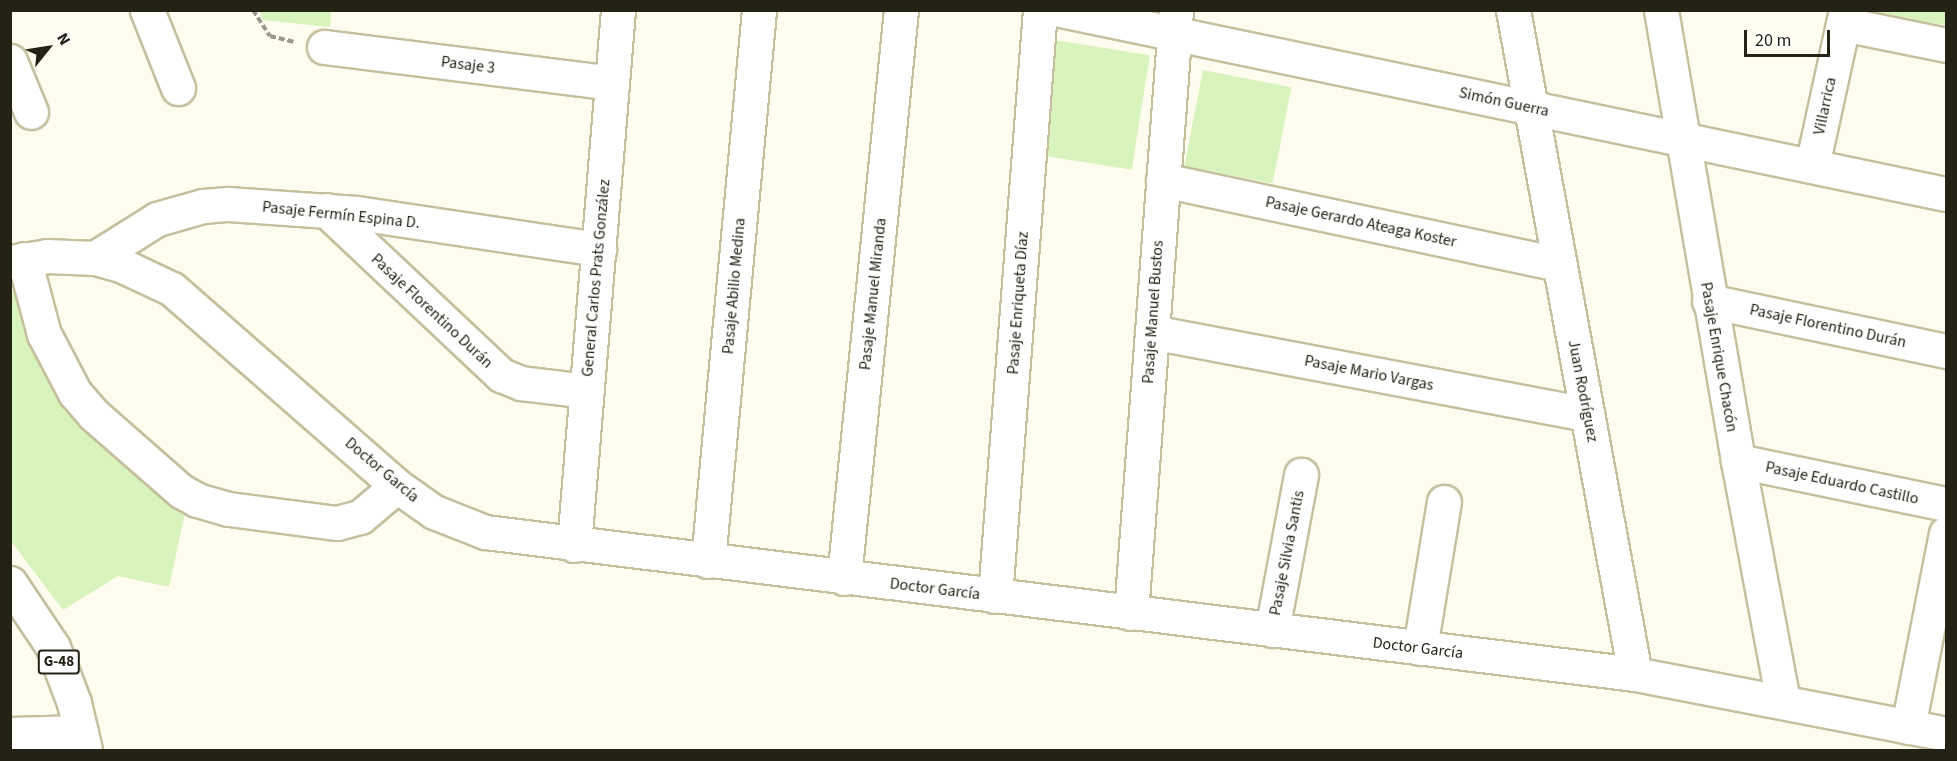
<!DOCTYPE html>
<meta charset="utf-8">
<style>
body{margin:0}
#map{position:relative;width:1957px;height:761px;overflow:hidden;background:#fefcee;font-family:"Source Sans 3",sans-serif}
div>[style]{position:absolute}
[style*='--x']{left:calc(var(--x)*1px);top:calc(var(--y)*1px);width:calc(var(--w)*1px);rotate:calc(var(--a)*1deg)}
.green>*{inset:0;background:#d8f3bb;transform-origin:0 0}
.path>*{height:4px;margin-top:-2px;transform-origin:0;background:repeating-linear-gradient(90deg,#9a988b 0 6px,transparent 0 9px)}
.roads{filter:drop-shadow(2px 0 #c5bf9e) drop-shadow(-2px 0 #c5bf9e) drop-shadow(0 2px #c5bf9e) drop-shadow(0 -2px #c5bf9e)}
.minor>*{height:33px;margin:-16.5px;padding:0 16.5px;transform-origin:16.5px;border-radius:16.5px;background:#fff}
.major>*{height:33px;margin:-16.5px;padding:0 16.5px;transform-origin:16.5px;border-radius:16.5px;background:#fff}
span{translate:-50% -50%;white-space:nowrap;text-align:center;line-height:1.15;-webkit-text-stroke:4.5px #fff;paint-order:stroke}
.shield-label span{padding:2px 4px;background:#fff;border:2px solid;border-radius:4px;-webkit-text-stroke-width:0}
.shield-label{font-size:15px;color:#242215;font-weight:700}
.street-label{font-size:16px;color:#242215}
.frame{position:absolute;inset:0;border:12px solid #242215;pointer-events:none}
.north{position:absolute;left:18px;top:18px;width:60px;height:60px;-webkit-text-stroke:4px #fff;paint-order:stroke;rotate:60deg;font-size:16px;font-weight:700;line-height:24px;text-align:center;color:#242215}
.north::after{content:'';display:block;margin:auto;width:21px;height:27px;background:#242215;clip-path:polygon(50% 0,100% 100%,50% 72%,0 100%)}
.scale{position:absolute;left:1744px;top:30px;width:86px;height:27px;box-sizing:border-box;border:3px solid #242215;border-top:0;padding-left:8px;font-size:18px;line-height:21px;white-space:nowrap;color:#242215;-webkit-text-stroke:4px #fff;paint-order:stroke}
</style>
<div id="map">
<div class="green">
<i style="clip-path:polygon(1872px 10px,1946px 11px,1946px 25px,1871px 14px)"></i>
<i style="clip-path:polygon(259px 11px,331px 11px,330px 27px,263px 20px)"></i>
<i style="left:1054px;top:40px;width:97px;height:116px;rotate:9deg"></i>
<i style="left:1203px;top:70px;width:90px;height:98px;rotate:11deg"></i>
<i style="clip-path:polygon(18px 290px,66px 408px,185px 513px,169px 587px,118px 576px,63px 610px,11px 541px,10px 292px)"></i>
</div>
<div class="path">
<i style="--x:253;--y:10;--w:31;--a:57"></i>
<i style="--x:270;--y:36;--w:25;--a:14"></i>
</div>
<div class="roads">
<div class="minor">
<i style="--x:147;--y:10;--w:84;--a:68.3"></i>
<i style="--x:1061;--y:10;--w:904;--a:11.75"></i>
<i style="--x:1513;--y:10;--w:675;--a:79.59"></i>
<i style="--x:1661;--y:10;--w:458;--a:80.3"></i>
<i style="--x:1738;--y:461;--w:245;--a:79.4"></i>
<i style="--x:1843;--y:24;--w:105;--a:11.5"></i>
<i style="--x:324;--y:47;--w:290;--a:7.1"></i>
<i style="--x:10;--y:61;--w:55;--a:67.6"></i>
<i style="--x:1812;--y:166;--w:160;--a:-77.7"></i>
<i style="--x:1163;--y:180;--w:405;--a:12"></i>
<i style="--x:326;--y:210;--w:241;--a:43.3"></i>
<i style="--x:501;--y:375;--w:22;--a:22"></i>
<i style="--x:521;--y:383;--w:66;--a:6.9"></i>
<i style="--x:95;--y:258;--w:73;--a:-32.2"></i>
<i style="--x:157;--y:219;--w:48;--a:-15.8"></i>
<i style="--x:203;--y:206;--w:25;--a:-5"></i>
<i style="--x:228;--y:204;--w:129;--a:4"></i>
<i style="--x:357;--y:213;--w:245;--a:8.5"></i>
<i style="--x:24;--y:259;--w:78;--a:75.1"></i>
<i style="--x:44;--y:334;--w:67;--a:62.3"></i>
<i style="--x:75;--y:393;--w:28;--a:49"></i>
<i style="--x:93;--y:414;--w:117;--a:41.2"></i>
<i style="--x:181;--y:491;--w:18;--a:29"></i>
<i style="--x:197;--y:500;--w:33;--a:16"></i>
<i style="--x:229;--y:509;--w:109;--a:7.4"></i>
<i style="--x:337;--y:523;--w:24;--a:-15"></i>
<i style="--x:360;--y:517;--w:48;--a:-40"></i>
<i style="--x:10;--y:262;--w:37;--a:-9"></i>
<i style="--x:47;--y:256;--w:48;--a:2.4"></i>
<i style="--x:95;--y:258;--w:27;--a:15"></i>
<i style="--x:121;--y:265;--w:56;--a:25.2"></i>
<i style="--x:172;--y:289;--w:299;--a:41.2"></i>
<i style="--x:397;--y:486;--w:45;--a:35.1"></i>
<i style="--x:434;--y:512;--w:55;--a:21.4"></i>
<i style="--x:485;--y:532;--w:1159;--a:7.04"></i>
<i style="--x:1635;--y:674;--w:317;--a:10.9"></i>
<i style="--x:1709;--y:301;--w:242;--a:11.9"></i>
<i style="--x:1152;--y:332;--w:443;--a:10.7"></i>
<i style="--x:1738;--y:461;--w:212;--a:11.7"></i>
<i style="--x:574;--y:545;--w:537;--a:-85.3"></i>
<i style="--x:708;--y:561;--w:553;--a:-84.71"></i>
<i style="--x:844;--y:578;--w:571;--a:-84.27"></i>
<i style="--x:995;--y:596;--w:588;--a:-85.61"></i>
<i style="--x:1131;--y:613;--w:605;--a:-85.73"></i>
<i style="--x:1272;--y:630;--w:158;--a:-79.4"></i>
<i style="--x:1420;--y:648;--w:148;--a:-80.7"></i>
<i style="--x:1908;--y:727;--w:197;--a:-78.9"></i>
<i style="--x:10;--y:734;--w:71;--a:-1.6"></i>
</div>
<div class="major">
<i style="--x:10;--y:583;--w:77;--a:56.1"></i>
<i style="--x:53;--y:647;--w:60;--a:69.4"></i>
<i style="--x:74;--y:703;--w:48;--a:76.8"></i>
</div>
</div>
<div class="shield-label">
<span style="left:59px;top:662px">G-48</span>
</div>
<div class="street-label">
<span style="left:468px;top:65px;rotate:7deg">Pasaje 3</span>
<span style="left:1504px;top:102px;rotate:12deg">Simón Guerra</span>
<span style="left:1825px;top:106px;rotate:-78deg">Villarrica</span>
<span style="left:341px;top:215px;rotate:6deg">Pasaje Fermín Espina D.</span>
<span style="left:1361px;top:222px;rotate:12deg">Pasaje Gerardo Ateaga Koster</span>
<span style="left:596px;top:278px;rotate:-85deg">General Carlos Prats González</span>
<span style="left:734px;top:286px;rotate:-85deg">Pasaje Abilio Medina</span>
<span style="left:873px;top:294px;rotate:-84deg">Pasaje Manuel Miranda</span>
<span style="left:1018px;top:303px;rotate:-86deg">Pasaje Enriqueta Díaz</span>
<span style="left:432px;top:311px;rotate:43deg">Pasaje Florentino Durán</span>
<span style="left:1153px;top:312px;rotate:-86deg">Pasaje Manuel Bustos</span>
<span style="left:1828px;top:326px;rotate:12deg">Pasaje Florentino Durán</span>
<span style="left:1719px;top:357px;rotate:80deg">Pasaje Enrique Chacón</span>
<span style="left:1369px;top:373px;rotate:11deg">Pasaje Mario Vargas</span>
<span style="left:1583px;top:391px;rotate:79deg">Juan Rodríguez</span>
<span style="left:382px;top:470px;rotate:40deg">Doctor García</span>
<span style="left:1842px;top:483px;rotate:12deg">Pasaje Eduardo Castillo</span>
<span style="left:1287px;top:553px;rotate:-79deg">Pasaje Silvia Santis</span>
<span style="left:935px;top:589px;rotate:7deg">Doctor García</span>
<span style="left:1418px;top:648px;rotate:7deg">Doctor García</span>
</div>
<div class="frame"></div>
<div class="north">N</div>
<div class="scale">20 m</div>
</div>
